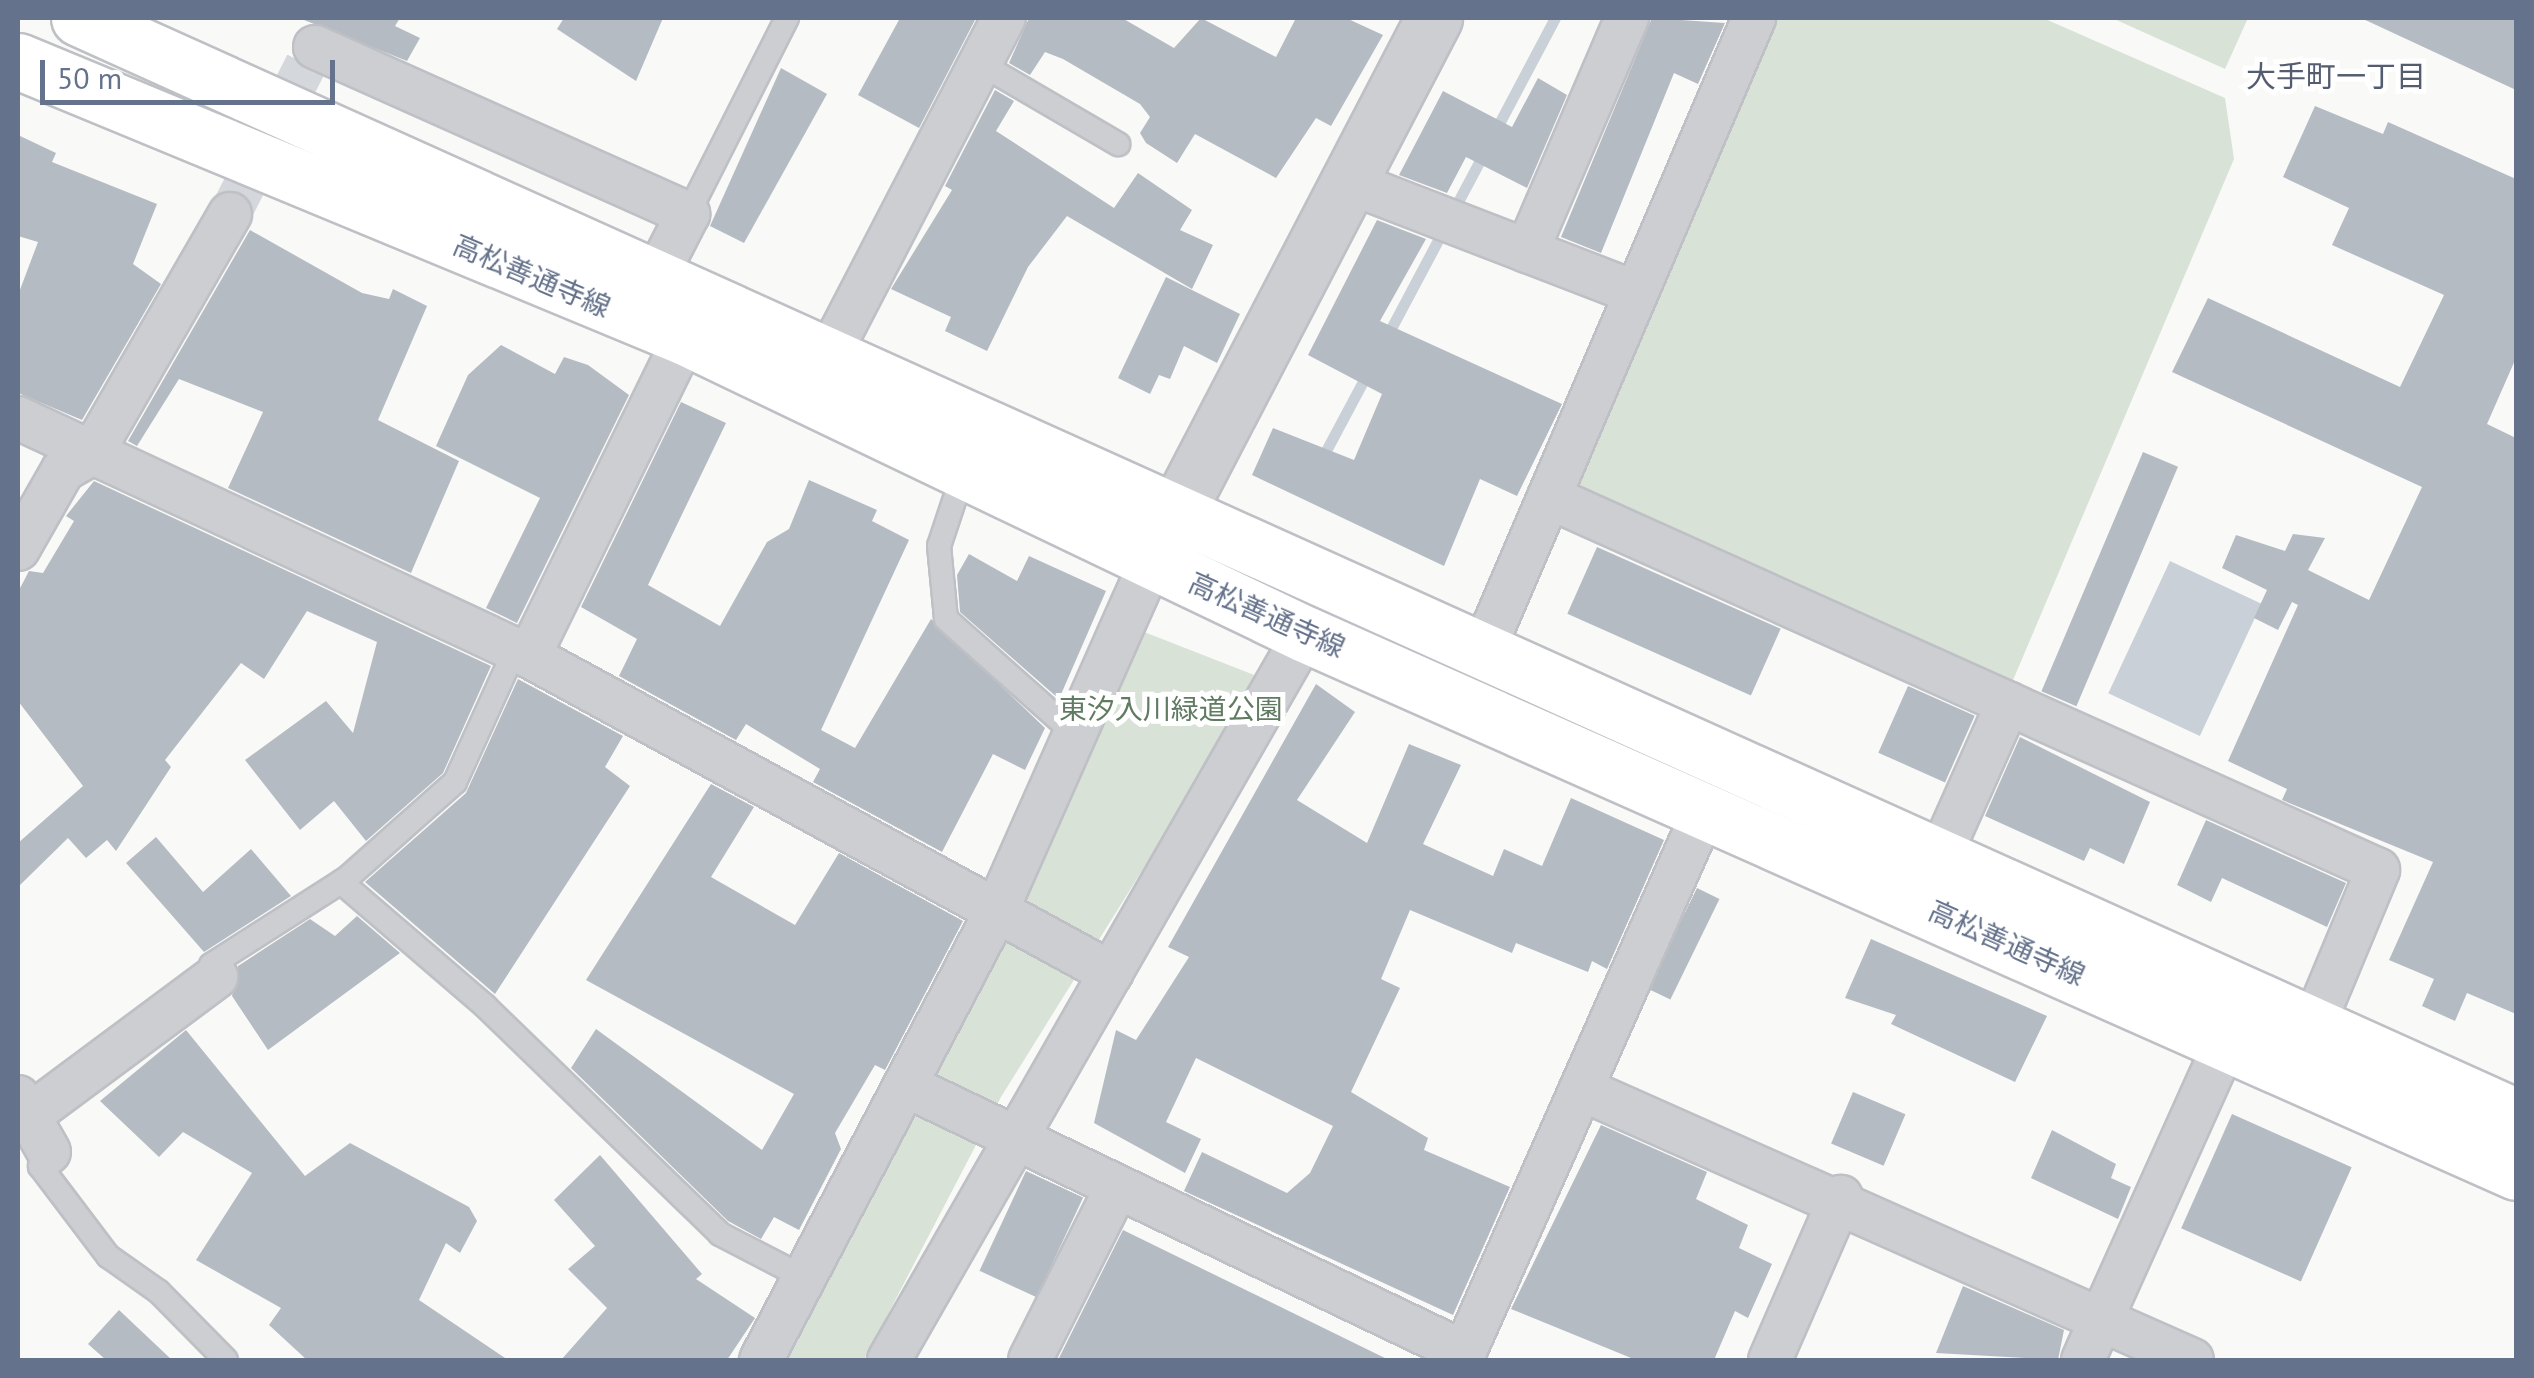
<!DOCTYPE html>
<meta charset="utf-8">
<style>
body{margin:0}
#map{position:relative;width:2534px;height:1378px;overflow:hidden;background:#f9faf7;font-family:"PT Sans","Noto Sans JP",sans-serif}
div>[style]{position:absolute}
[style*='--x']{left:calc(var(--x)*1px);top:calc(var(--y)*1px);width:calc(var(--w)*1px);rotate:calc(var(--a)*1deg)}
.green>*{inset:0;background:#d9e2d7}
.water>*{inset:0;background:#c9d0d7;transform-origin:0 0}
.stream>*{height:11px;margin:-5.5px;padding:0 5.5px;transform-origin:5.5px;border-radius:5.5px;background:#c9d0d7}
.building>*{inset:0;background:#b5bbc3;transform-origin:0 0}
.minor-tunnel>*{height:42px;margin-top:-21px;transform-origin:0;background:repeating-linear-gradient(90deg,#d4d8dc 0 42px,transparent 0 63px)}
.roads{filter:drop-shadow(2px 0 #bec0c5) drop-shadow(-2px 0 #bec0c5) drop-shadow(0 2px #bec0c5) drop-shadow(0 -2px #bec0c5)}
.service>*{height:22px;margin:-11px;padding:0 11px;transform-origin:11px;border-radius:11px;background:#ccced2}
.minor>*{height:42px;margin:-21px;padding:0 21px;transform-origin:21px;border-radius:21px;background:#ccced2}
.tertiary>*{height:55px;margin:-27.5px;padding:0 27.5px;transform-origin:27.5px;border-radius:27.5px;background:#ccced2}
.primary>*{height:55px;margin:-27.5px;padding:0 27.5px;transform-origin:27.5px;border-radius:27.5px;background:#fff}
span{translate:-50% -50%;white-space:nowrap;text-align:center;line-height:1.15;-webkit-text-stroke:10px #fff;paint-order:stroke}
.street-label{font-size:28px;color:#65728b}
.park-label{font-size:28px;color:#617b62}
.neighbourhood-label{font-size:30px;color:#545d6f}
.frame{position:absolute;inset:0;border:20px solid #65728b;pointer-events:none}
.scale{position:absolute;left:40px;top:60px;width:295px;height:45px;box-sizing:border-box;border:5px solid #65728b;border-top:0;padding-left:12px;font-size:30px;line-height:35px;white-space:nowrap;color:#65728b;-webkit-text-stroke:8px #fff;paint-order:stroke}
</style>
<div id="map">
<div class="green">
<i style="clip-path:polygon(1775px 18px,2043px 18px,2225px 98px,2234px 159px,2011px 685px,1575px 488px)"></i>
<i style="clip-path:polygon(2112px 18px,2248px 18px,2225px 69px)"></i>
<i style="clip-path:polygon(1139px 630px,1262px 678px,1001px 1097px,864px 1360px,781px 1360px)"></i>
</div>
<div class="water">
<i style="left:2170px;top:561px;width:101px;height:146px;rotate:25deg"></i>
</div>
<div class="stream">
<i style="--x:1494;--y:133;--w:130;--a:-62.1"></i>
<i style="--x:1452;--y:213;--w:72;--a:-62"></i>
<i style="--x:1387;--y:336;--w:121;--a:-62"></i>
<i style="--x:1321;--y:460;--w:102;--a:-61.9"></i>
</div>
<div class="building">
<i style="clip-path:polygon(299px 18px,400px 18px,395px 26px,420px 38px,407px 61px)"></i>
<i style="clip-path:polygon(564px 18px,663px 18px,636px 81px,557px 29px)"></i>
<i style="clip-path:polygon(900px 18px,976px 18px,919px 128px,858px 95px)"></i>
<i style="clip-path:polygon(1029px 18px,1122px 18px,1174px 48px,1201px 18px,1276px 57px,1296px 18px,1346px 18px,1383px 35px,1331px 126px,1316px 118px,1276px 178px,1195px 134px,1177px 163px,1146px 143px,1140px 133px,1150px 117px,1140px 104px,1063px 59px,1045px 52px,1030px 75px,1009px 63px)"></i>
<i style="clip-path:polygon(1652px 18px,1725px 23px,1698px 84px,1674px 73px,1601px 253px,1561px 237px)"></i>
<i style="clip-path:polygon(2361px 18px,2516px 18px,2516px 90px)"></i>
<i style="clip-path:polygon(781px 68px,827px 94px,744px 243px,710px 226px)"></i>
<i style="clip-path:polygon(1538px 78px,1567px 95px,1527px 188px,1466px 157px,1447px 193px,1399px 175px,1443px 91px,1512px 127px)"></i>
<i style="clip-path:polygon(995px 90px,1014px 101px,996px 131px,1114px 208px,1138px 173px,1192px 210px,1180px 230px,1213px 245px,1192px 289px,1067px 216px,1028px 267px,987px 351px,945px 331px,951px 317px,891px 289px,952px 190px,945px 186px)"></i>
<i style="clip-path:polygon(2315px 106px,2383px 134px,2388px 122px,2516px 179px,2516px 358px,2487px 424px,2516px 438px,2516px 1014px,2467px 993px,2455px 1021px,2422px 1006px,2434px 979px,2389px 960px,2433px 862px,2282px 800px,2287px 789px,2228px 761px,2298px 605px,2292px 602px,2278px 630px,2254px 618px,2267px 590px,2222px 568px,2236px 535px,2285px 551px,2293px 534px,2325px 538px,2308px 570px,2369px 600px,2422px 487px,2172px 372px,2208px 298px,2400px 387px,2444px 295px,2332px 245px,2349px 208px,2283px 177px)"></i>
<i style="clip-path:polygon(18px 135px,56px 153px,52px 162px,157px 204px,133px 264px,161px 284px,82px 420px,18px 393px,18px 295px,38px 242px,18px 236px)"></i>
<i style="clip-path:polygon(1377px 220px,1426px 239px,1380px 321px,1562px 404px,1517px 496px,1480px 479px,1444px 566px,1252px 475px,1273px 428px,1354px 460px,1382px 394px,1308px 355px)"></i>
<i style="clip-path:polygon(250px 230px,362px 293px,389px 299px,393px 289px,427px 306px,378px 420px,459px 461px,411px 573px,228px 488px,263px 412px,179px 379px,137px 446px,128px 441px)"></i>
<i style="clip-path:polygon(1166px 277px,1240px 314px,1217px 363px,1184px 346px,1170px 379px,1159px 375px,1150px 394px,1118px 378px)"></i>
<i style="clip-path:polygon(501px 345px,555px 374px,564px 357px,588px 365px,629px 395px,517px 623px,486px 608px,540px 498px,436px 446px,468px 375px)"></i>
<i style="clip-path:polygon(681px 402px,726px 423px,648px 585px,720px 626px,767px 542px,789px 529px,809px 480px,877px 510px,872px 521px,909px 540px,821px 730px,855px 748px,931px 619px,1045px 728px,1025px 770px,993px 754px,942px 852px,813px 782px,820px 769px,746px 724px,736px 740px,619px 676px,637px 639px,581px 607px)"></i>
<i style="left:2143px;top:452px;width:38px;height:260px;rotate:23deg"></i>
<i style="clip-path:polygon(94px 481px,491px 666px,443px 773px,366px 841px,334px 801px,300px 830px,245px 760px,326px 701px,353px 733px,377px 642px,307px 611px,264px 679px,241px 663px,165px 760px,171px 767px,116px 851px,107px 840px,86px 858px,68px 838px,18px 887px,18px 843px,83px 786px,18px 701px,18px 592px,29px 571px,43px 573px,74px 521px,66px 516px)"></i>
<i style="left:1597px;top:547px;width:201px;height:73px;rotate:24deg"></i>
<i style="clip-path:polygon(969px 554px,1017px 581px,1029px 556px,1106px 591px,1059px 699px,960px 612px,957px 575px)"></i>
<i style="clip-path:polygon(518px 679px,623px 736px,605px 767px,630px 786px,495px 994px,365px 882px,466px 793px)"></i>
<i style="clip-path:polygon(1316px 684px,1355px 712px,1297px 800px,1367px 843px,1409px 744px,1461px 765px,1423px 844px,1493px 876px,1504px 849px,1542px 866px,1571px 798px,1664px 840px,1607px 969px,1592px 961px,1588px 972px,1516px 943px,1512px 953px,1410px 910px,1381px 979px,1400px 988px,1351px 1092px,1428px 1138px,1424px 1150px,1510px 1187px,1453px 1315px,1184px 1191px,1202px 1152px,1287px 1193px,1310px 1173px,1333px 1126px,1196px 1058px,1166px 1122px,1201px 1139px,1185px 1173px,1094px 1123px,1116px 1030px,1136px 1040px,1189px 957px,1168px 947px)"></i>
<i style="left:1908px;top:686px;width:73px;height:73px;rotate:24deg"></i>
<i style="clip-path:polygon(2020px 737px,2150px 802px,2124px 864px,2090px 848px,2084px 861px,1985px 816px)"></i>
<i style="clip-path:polygon(711px 784px,754px 807px,711px 877px,795px 925px,839px 853px,963px 921px,885px 1070px,875px 1065px,835px 1133px,841px 1149px,799px 1230px,774px 1217px,761px 1239px,728px 1221px,571px 1068px,596px 1029px,762px 1150px,794px 1094px,586px 980px)"></i>
<i style="clip-path:polygon(2206px 820px,2346px 883px,2327px 927px,2222px 878px,2211px 902px,2177px 885px)"></i>
<i style="clip-path:polygon(156px 837px,203px 892px,251px 849px,291px 896px,204px 952px,126px 863px)"></i>
<i style="left:1697px;top:888px;width:25px;height:112px;rotate:26deg"></i>
<i style="clip-path:polygon(357px 916px,400px 953px,268px 1050px,232px 996px,238px 966px,310px 919px,335px 936px)"></i>
<i style="clip-path:polygon(1871px 939px,2047px 1016px,2015px 1082px,1891px 1024px,1896px 1015px,1845px 998px)"></i>
<i style="clip-path:polygon(186px 1030px,305px 1176px,350px 1143px,469px 1207px,477px 1221px,460px 1253px,446px 1243px,419px 1300px,508px 1360px,307px 1360px,269px 1325px,281px 1308px,196px 1260px,252px 1173px,183px 1132px,159px 1157px,100px 1101px)"></i>
<i style="left:1853px;top:1092px;width:57px;height:56px;rotate:23deg"></i>
<i style="left:2232px;top:1114px;width:131px;height:125px;rotate:24deg"></i>
<i style="clip-path:polygon(1601px 1125px,1707px 1172px,1696px 1199px,1748px 1225px,1739px 1248px,1772px 1264px,1748px 1318px,1735px 1311px,1714px 1360px,1636px 1360px,1511px 1309px)"></i>
<i style="clip-path:polygon(2052px 1130px,2116px 1164px,2111px 1178px,2131px 1187px,2118px 1219px,2031px 1178px)"></i>
<i style="clip-path:polygon(600px 1155px,702px 1274px,696px 1279px,755px 1318px,727px 1360px,561px 1360px,607px 1308px,568px 1269px,595px 1246px,554px 1200px)"></i>
<i style="left:1026px;top:1171px;width:63px;height:110px;rotate:25deg"></i>
<i style="clip-path:polygon(1123px 1230px,1389px 1360px,1058px 1360px)"></i>
<i style="clip-path:polygon(1963px 1286px,2064px 1330px,2058px 1360px,1936px 1353px)"></i>
<i style="clip-path:polygon(119px 1310px,172px 1360px,106px 1360px,88px 1344px)"></i>
</div>
<div class="minor-tunnel">
<i style="--x:230;--y:214;--w:175;--a:-63.1"></i>
</div>
<div class="roads">
<div class="service">
<i style="--x:981;--y:64;--w:159;--a:30.3"></i>
<i style="--x:688;--y:214;--w:220;--a:-63.2"></i>
<i style="--x:962;--y:477;--w:73;--a:108.4"></i>
<i style="--x:939;--y:546;--w:73;--a:84.5"></i>
<i style="--x:946;--y:619;--w:171;--a:41.7"></i>
<i style="--x:341;--y:882;--w:190;--a:40.7"></i>
<i style="--x:485;--y:1006;--w:327;--a:44.1"></i>
<i style="--x:720;--y:1234;--w:93;--a:27.4"></i>
<i style="--x:216;--y:977;--w:13;--a:-113"></i>
<i style="--x:211;--y:965;--w:161;--a:-32.6"></i>
<i style="--x:347;--y:878;--w:144;--a:-41.6"></i>
<i style="--x:455;--y:782;--w:145;--a:-65.6"></i>
<i style="--x:49;--y:1152;--w:17;--a:123"></i>
<i style="--x:40;--y:1166;--w:113;--a:52.9"></i>
<i style="--x:108;--y:1256;--w:62;--a:35.2"></i>
<i style="--x:159;--y:1292;--w:95;--a:45.4"></i>
</div>
<div class="minor">
<i style="--x:315;--y:47;--w:409;--a:24.1"></i>
<i style="--x:688;--y:214;--w:101;--a:117.1"></i>
<i style="--x:1346;--y:181;--w:311;--a:21.1"></i>
<i style="--x:1527;--y:251;--w:254;--a:-66.8"></i>
<i style="--x:828;--y:357;--w:382;--a:-62.6"></i>
<i style="--x:18;--y:418;--w:564;--a:24.97"></i>
<i style="--x:529;--y:656;--w:663;--a:28.58"></i>
<i style="--x:1549;--y:497;--w:909;--a:24.22"></i>
<i style="--x:2378;--y:870;--w:167;--a:112.6"></i>
<i style="--x:18;--y:549;--w:91;--a:-60.3"></i>
<i style="--x:63;--y:470;--w:34;--a:-30"></i>
<i style="--x:92;--y:453;--w:276;--a:-60"></i>
<i style="--x:1484;--y:649;--w:686;--a:-66.83"></i>
<i style="--x:529;--y:656;--w:355;--a:-63.9"></i>
<i style="--x:1927;--y:885;--w:199;--a:-66"></i>
<i style="--x:905;--y:1085;--w:621;--a:25.57"></i>
<i style="--x:1586;--y:1091;--w:663;--a:23.94"></i>
<i style="--x:18;--y:1097;--w:63;--a:60.6"></i>
<i style="--x:30;--y:1115;--w:232;--a:-36.6"></i>
<i style="--x:761;--y:1360;--w:506;--a:-62.32"></i>
<i style="--x:996;--y:912;--w:382;--a:-66.1"></i>
<i style="--x:889;--y:1360;--w:837;--a:-60.19"></i>
<i style="--x:1030;--y:1360;--w:191;--a:-63.3"></i>
<i style="--x:1461;--y:1360;--w:603;--a:-66.11"></i>
<i style="--x:1770;--y:1360;--w:178;--a:-66.5"></i>
<i style="--x:2083;--y:1360;--w:375;--a:-65.8"></i>
</div>
<div class="tertiary">
<i style="--x:1154;--y:556;--w:607;--a:-62.51"></i>
</div>
<div class="primary">
<i style="--x:79;--y:18;--w:2673;--a:24.27"></i>
<i style="--x:18;--y:61;--w:722;--a:22.48"></i>
<i style="--x:685;--y:337;--w:687;--a:25.6"></i>
<i style="--x:1305;--y:634;--w:1325;--a:23.95"></i>
</div>
</div>
<div class="street-label">
<span style="left:532px;top:276px;rotate:23deg">高松善通寺線</span>
<span style="left:1267px;top:615px;rotate:24deg">高松善通寺線</span>
<span style="left:2007px;top:943px;rotate:24deg">高松善通寺線</span>
</div>
<div class="park-label">
<span style="left:1171px;top:709px">東汐入川緑道公園</span>
</div>
<div class="neighbourhood-label">
<span style="left:2336px;top:76px">大手町一丁目</span>
</div>
<div class="frame"></div>
<div class="scale">50 m</div>
</div>
